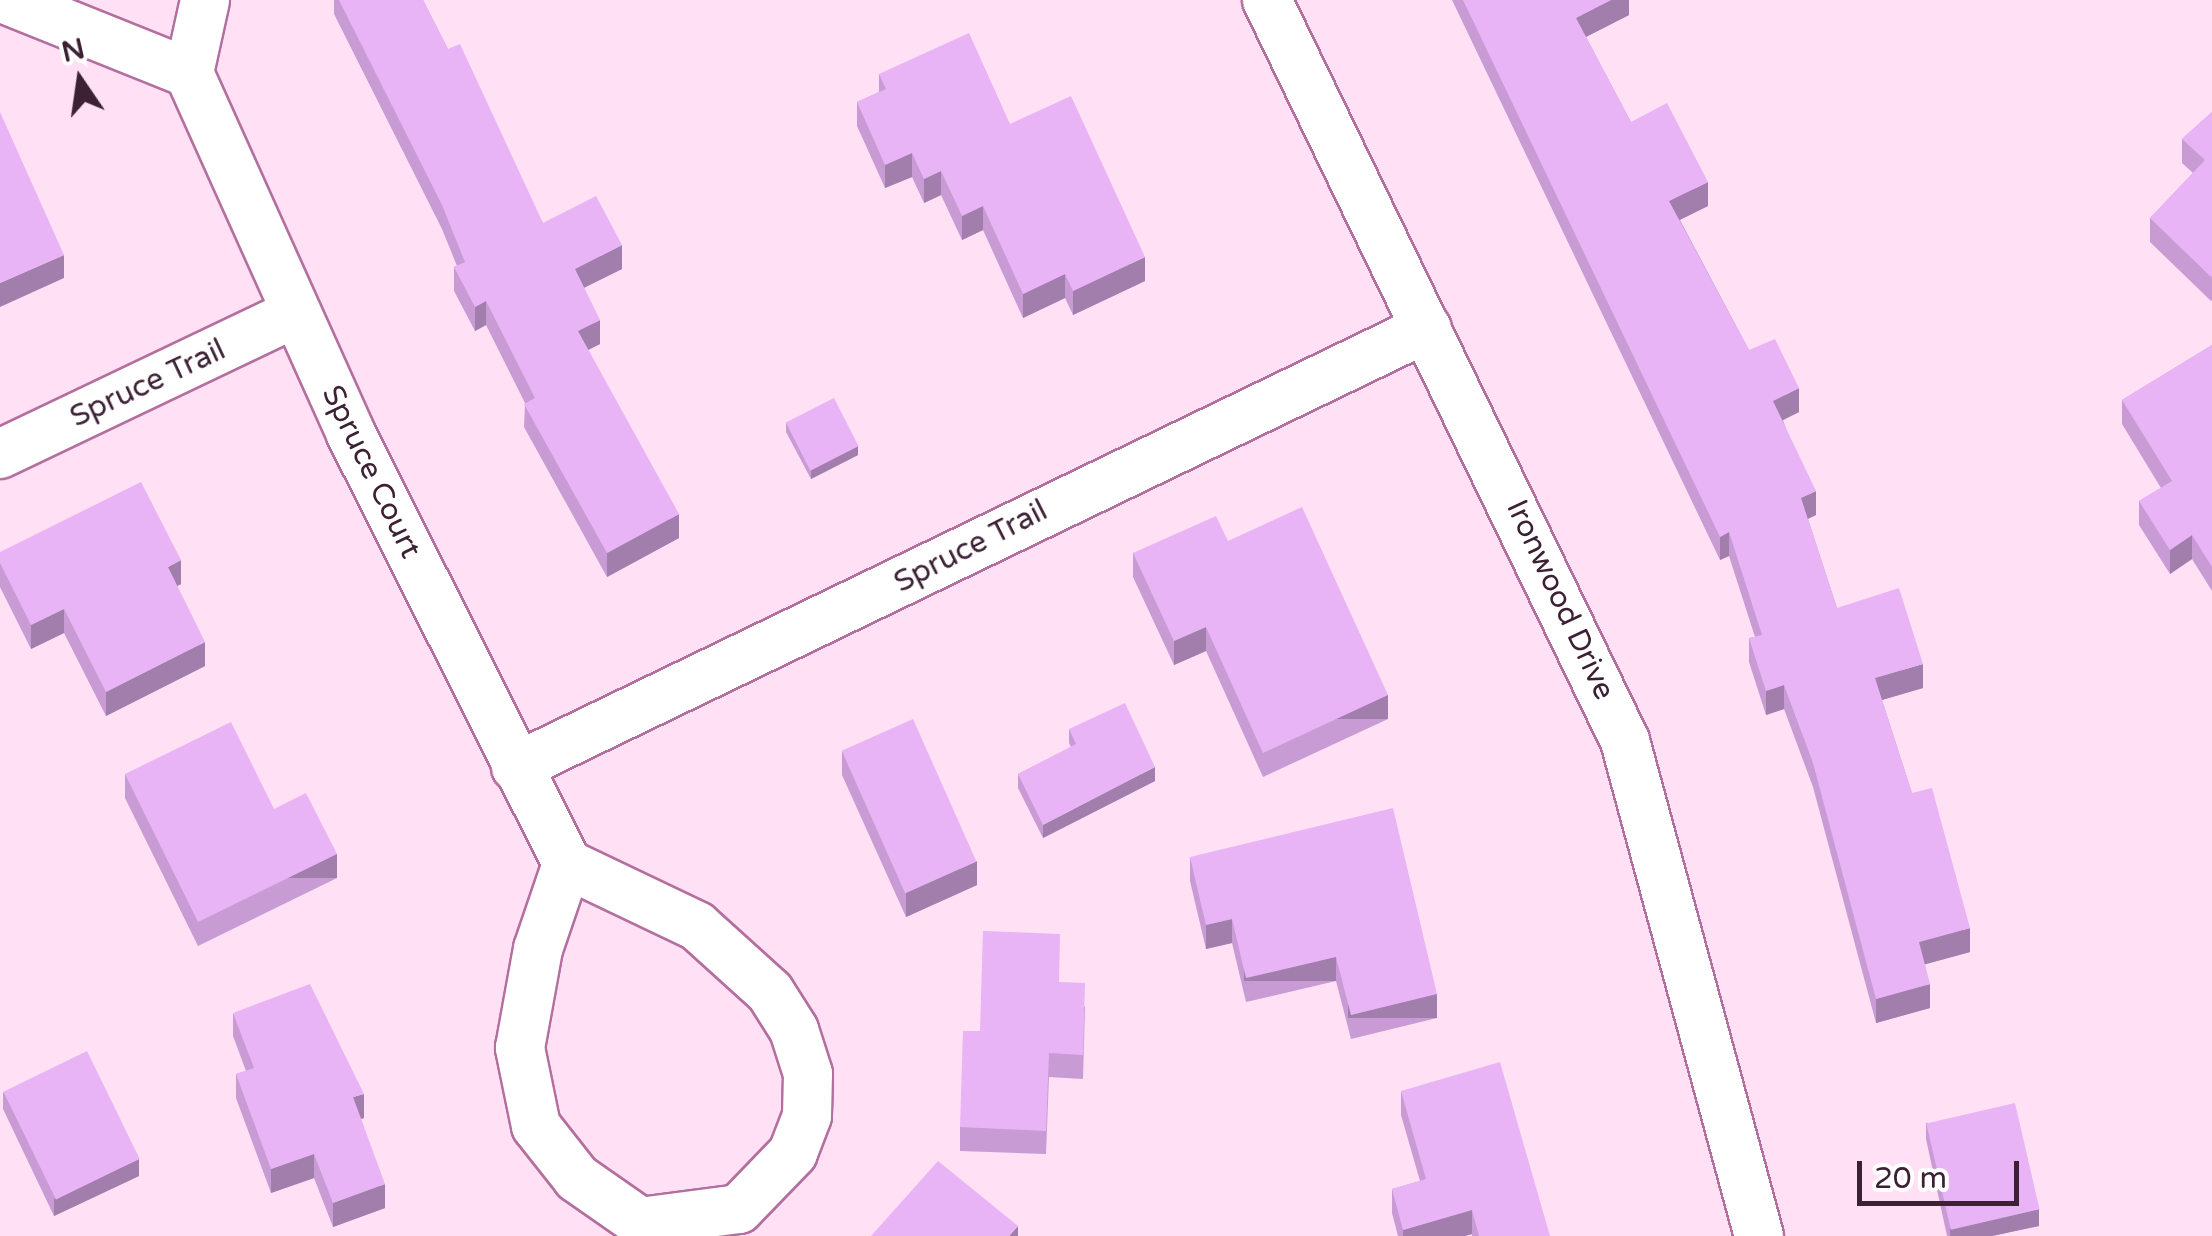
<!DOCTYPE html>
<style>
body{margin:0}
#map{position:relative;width:2212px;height:1236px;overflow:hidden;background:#ffe0f4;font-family:"Varela Round",sans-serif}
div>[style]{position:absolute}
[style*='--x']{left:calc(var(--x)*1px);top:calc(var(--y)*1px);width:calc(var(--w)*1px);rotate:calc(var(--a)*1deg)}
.roads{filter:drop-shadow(2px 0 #b36f9e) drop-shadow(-2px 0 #b36f9e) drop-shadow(0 2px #b36f9e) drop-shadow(0 -2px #b36f9e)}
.street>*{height:48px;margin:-24px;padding:0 24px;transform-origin:24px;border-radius:24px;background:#fff}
.wall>*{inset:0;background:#c89bd4}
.shaded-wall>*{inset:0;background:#a27eac;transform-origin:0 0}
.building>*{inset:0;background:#e8b4f6;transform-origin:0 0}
span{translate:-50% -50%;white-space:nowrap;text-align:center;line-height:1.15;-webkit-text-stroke:8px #fff;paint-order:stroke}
.street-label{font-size:30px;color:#3c2034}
.north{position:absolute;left:30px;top:30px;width:100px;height:100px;-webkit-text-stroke:8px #fff;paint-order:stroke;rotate:347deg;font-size:28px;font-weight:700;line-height:40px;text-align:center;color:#3c2034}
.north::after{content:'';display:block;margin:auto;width:35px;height:45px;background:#3c2034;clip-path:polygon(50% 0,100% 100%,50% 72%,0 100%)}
.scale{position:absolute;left:1857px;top:1161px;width:162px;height:45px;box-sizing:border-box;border:5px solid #3c2034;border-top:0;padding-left:12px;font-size:30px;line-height:35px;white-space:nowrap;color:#3c2034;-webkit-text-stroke:8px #fff;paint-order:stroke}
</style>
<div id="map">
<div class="roads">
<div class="street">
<i style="--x:7;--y:0;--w:196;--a:21.9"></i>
<i style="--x:189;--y:73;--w:75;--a:-77.6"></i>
<i style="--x:1267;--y:0;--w:823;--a:64.21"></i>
<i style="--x:1625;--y:741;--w:513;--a:74.85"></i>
<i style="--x:189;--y:73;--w:396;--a:65.8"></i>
<i style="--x:351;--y:434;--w:481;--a:63.3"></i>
<i style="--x:0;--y:454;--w:328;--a:-25.5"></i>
<i style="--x:516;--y:767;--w:1011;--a:-25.73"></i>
<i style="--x:567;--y:864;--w:144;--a:25.5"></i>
<i style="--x:697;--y:926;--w:98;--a:42.1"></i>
<i style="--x:770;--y:992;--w:45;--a:57.7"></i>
<i style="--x:794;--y:1030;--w:46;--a:72.3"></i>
<i style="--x:808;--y:1074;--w:42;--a:91.4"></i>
<i style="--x:807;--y:1116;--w:40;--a:111"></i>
<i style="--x:793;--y:1153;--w:78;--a:134"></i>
<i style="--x:739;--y:1209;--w:100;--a:172.5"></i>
<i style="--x:640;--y:1222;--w:77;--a:-145.1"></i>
<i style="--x:577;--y:1178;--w:66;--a:-128.3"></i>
<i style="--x:536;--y:1126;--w:80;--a:-101.6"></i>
<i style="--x:520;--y:1048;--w:101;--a:-79.7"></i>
<i style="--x:538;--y:949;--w:90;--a:-71.2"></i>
</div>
</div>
<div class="wall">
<i style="clip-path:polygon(334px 0,423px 0,448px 49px,543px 223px,622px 269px,584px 288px,600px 344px,588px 350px,679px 538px,607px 577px,524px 427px,525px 403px,486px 325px,475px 331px,454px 291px,454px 267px,457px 266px,442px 229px,334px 14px)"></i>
<i style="clip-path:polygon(1452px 0,1629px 0,1629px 15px,1586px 37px,1631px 122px,1708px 206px,1680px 220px,1749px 350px,1799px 412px,1783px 420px,1816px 515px,1808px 519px,1837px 608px,1923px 688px,1882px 700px,1912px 793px,1970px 952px,1925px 964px,1930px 1008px,1876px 1023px,1813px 787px,1784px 709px,1766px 715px,1749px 662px,1749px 638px,1755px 637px,1729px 556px,1720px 560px)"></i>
<i style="clip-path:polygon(879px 74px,1010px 124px,1145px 281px,1073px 315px,1065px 298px,1023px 318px,983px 230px,962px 240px,941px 195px,924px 203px,912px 177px,885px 188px,857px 126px,857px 102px,879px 92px)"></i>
<i style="clip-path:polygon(2212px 112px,2212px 300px,2211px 301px,2150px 242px,2150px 218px,2193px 173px,2182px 163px,2182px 139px)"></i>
<i style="clip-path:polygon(2212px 345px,2212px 591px,2192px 559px,2170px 574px,2139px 525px,2139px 501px,2161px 488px,2122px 424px,2122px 400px)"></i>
<i style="clip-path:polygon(786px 423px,858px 455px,811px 479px,786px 432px)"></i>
<i style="clip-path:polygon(1228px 541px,1388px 719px,1263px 777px,1206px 651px,1174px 665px,1133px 577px,1133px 553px)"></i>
<i style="clip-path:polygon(0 552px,181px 584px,177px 586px,205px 666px,106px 716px,64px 633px,31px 649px,0 587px)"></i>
<i style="clip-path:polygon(1069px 729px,1155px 781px,1043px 838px,1018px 788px,1018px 774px,1071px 747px,1069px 743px)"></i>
<i style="clip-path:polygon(842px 751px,977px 885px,906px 917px,842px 775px)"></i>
<i style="clip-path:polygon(125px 774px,337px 878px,198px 946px,125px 798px)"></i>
<i style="clip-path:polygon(1190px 857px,1437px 1018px,1351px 1039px,1336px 981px,1246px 1002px,1232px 943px,1206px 949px,1190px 881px)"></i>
<i style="clip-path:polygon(1059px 982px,1085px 1007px,1083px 1079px,1049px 1077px,1046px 1154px,960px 1151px,960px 1127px,980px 1031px)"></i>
<i style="clip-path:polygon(233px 1013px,364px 1118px,361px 1119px,385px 1208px,333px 1227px,314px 1178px,271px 1193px,236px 1098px,236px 1074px,246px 1071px,233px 1036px)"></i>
<i style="clip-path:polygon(1401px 1091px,1550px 1236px,1472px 1236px,1472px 1234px,1465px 1236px,1398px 1236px,1392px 1213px,1392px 1189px,1420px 1181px,1401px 1115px)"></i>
<i style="clip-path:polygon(3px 1092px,139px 1176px,54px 1216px,3px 1109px)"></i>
<i style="clip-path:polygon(1926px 1122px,2039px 1226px,1992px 1236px,1947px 1236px,1926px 1139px)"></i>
</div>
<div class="shaded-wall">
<i style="clip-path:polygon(1611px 0,1629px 0,1629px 15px,1576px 42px,1576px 18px)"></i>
<i style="clip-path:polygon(912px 153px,912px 177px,885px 188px,885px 165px)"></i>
<i style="clip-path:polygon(941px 171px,941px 195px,924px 203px,924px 179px)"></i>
<i style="clip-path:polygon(1708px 182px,1708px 206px,1669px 225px,1669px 201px)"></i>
<i style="clip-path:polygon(983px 206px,983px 230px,962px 240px,962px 216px)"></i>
<i style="clip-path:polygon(622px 245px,622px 269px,575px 292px,575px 269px)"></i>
<i style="clip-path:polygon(64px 255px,64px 278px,0 307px,0 283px)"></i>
<i style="clip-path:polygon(1145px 257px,1145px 281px,1073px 315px,1073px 291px)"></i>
<i style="clip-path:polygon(1065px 274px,1065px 298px,1023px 318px,1023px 294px)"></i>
<i style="clip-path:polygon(486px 301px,486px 325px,475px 331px,475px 307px)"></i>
<i style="clip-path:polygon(600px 320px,600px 344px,578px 355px,578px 331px)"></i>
<i style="clip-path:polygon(1799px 388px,1799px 412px,1773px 425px,1773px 401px)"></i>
<i style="clip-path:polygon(858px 446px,858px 455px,811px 479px,811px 470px)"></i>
<i style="clip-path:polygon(1816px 491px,1816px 515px,1801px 522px,1801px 498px)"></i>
<i style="clip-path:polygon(679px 514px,679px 538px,607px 577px,607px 553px)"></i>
<i style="clip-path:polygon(1729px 532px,1729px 556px,1720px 560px,1720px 537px)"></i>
<i style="clip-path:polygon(2192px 535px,2192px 559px,2170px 574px,2170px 550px)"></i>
<i style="clip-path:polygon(181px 560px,181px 584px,168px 591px,168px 567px)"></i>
<i style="clip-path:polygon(64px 609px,64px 633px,31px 649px,31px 625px)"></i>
<i style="clip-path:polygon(1206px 627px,1206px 651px,1174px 665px,1174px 641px)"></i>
<i style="clip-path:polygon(205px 642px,205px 666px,106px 716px,106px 692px)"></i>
<i style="clip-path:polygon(1923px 664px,1923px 688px,1875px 702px,1875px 678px)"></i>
<i style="clip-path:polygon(1784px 685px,1784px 709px,1766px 715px,1766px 691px)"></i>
<i style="left:1388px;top:695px;width:24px;height:138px;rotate:90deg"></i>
<i style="clip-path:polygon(1155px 767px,1155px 781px,1043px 838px,1043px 825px)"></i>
<i style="left:337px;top:854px;width:24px;height:155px;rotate:90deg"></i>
<i style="clip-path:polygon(977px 861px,977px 885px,906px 917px,906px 893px)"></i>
<i style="clip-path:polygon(1232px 919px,1232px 943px,1206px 949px,1206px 925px)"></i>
<i style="clip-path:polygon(1970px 928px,1970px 952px,1919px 966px,1919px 942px)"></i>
<i style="left:1336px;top:957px;width:24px;height:92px;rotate:90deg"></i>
<i style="clip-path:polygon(1930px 984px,1930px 1008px,1876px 1023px,1876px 999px)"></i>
<i style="left:1437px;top:994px;width:24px;height:89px;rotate:90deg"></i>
<i style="clip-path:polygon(364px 1094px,364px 1118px,353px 1121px,353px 1097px)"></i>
<i style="clip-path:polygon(314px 1154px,314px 1178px,271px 1193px,271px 1169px)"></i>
<i style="clip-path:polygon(139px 1159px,139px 1176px,54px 1216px,54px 1199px)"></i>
<i style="clip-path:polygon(385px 1184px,385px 1208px,333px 1227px,333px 1203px)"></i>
<i style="clip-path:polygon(2039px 1209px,2039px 1226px,1992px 1236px,1950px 1236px,1950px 1228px)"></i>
<i style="clip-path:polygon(1472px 1210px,1472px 1234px,1465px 1236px,1403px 1236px,1403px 1230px)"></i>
<i style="clip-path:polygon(1018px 1226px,1018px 1236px,1009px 1236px)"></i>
</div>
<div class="building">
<i style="clip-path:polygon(339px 0,423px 0,448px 49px,460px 44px,543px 223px,596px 196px,622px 245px,575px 269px,600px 320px,578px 331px,679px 514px,607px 553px,524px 404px,535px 398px,486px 301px,475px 307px,454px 267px,465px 262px,442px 205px)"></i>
<i style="clip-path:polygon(1463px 0,1611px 0,1576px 18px,1631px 122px,1667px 103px,1708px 182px,1669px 201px,1749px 350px,1775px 339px,1799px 388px,1773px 401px,1816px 491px,1801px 498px,1837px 608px,1899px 588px,1923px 664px,1875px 678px,1912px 793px,1932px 788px,1970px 928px,1919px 942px,1930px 984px,1876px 999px,1813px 763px,1784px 685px,1766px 691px,1749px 638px,1762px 635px,1729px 532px,1720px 537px)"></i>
<i style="clip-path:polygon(969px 33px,1010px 124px,1071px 96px,1145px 257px,1073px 291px,1065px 274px,1023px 294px,983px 206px,962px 216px,941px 171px,924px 179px,912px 153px,885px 165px,857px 102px,886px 89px,879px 74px)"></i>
<i style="clip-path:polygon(0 112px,64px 255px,0 283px)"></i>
<i style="clip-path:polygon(2212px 112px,2212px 276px,2211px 277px,2150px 218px,2205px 160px,2182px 139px)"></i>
<i style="clip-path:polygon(2212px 345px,2212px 567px,2192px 535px,2170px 550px,2139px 501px,2172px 481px,2122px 400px)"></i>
<i style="left:834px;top:398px;width:54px;height:54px;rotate:63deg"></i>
<i style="clip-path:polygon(141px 482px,181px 560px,168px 567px,205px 642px,106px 692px,64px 609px,31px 625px,0 563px,0 552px)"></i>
<i style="clip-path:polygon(1302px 507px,1388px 695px,1263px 753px,1206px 627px,1174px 641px,1133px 553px,1216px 516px,1228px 541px)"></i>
<i style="clip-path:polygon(1125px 703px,1155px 767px,1043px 825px,1018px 774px,1076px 744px,1069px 729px)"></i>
<i style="left:913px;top:719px;width:156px;height:78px;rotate:66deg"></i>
<i style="clip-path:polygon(231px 722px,274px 809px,306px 793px,337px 854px,198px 922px,125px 774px)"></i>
<i style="clip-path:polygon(1393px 808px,1437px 994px,1351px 1015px,1336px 957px,1246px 978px,1232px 919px,1206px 925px,1190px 857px)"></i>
<i style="clip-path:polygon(983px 931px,1060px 934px,1059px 982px,1085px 983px,1083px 1055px,1049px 1053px,1046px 1131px,960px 1127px,963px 1031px,980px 1031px)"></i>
<i style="clip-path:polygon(310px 984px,364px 1094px,353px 1097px,385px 1184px,333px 1203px,314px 1154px,271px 1169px,236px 1074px,254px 1068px,233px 1013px)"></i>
<i style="left:87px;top:1051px;width:120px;height:93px;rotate:64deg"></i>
<i style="clip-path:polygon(1500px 1062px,1550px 1236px,1479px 1236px,1472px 1210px,1403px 1230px,1392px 1189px,1426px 1179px,1401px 1091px)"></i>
<i style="left:2015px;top:1103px;width:109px;height:91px;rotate:77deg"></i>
<i style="clip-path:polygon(938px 1161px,1018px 1226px,1009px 1236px,871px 1236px)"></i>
</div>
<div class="street-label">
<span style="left:148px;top:384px;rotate:-25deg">Spruce Trail</span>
<span style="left:371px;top:472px;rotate:64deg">Spruce Court</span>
<span style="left:971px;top:547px;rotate:-27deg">Spruce Trail</span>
<span style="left:1560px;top:600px;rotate:65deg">Ironwood Drive</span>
</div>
<div class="north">N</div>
<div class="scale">20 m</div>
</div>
